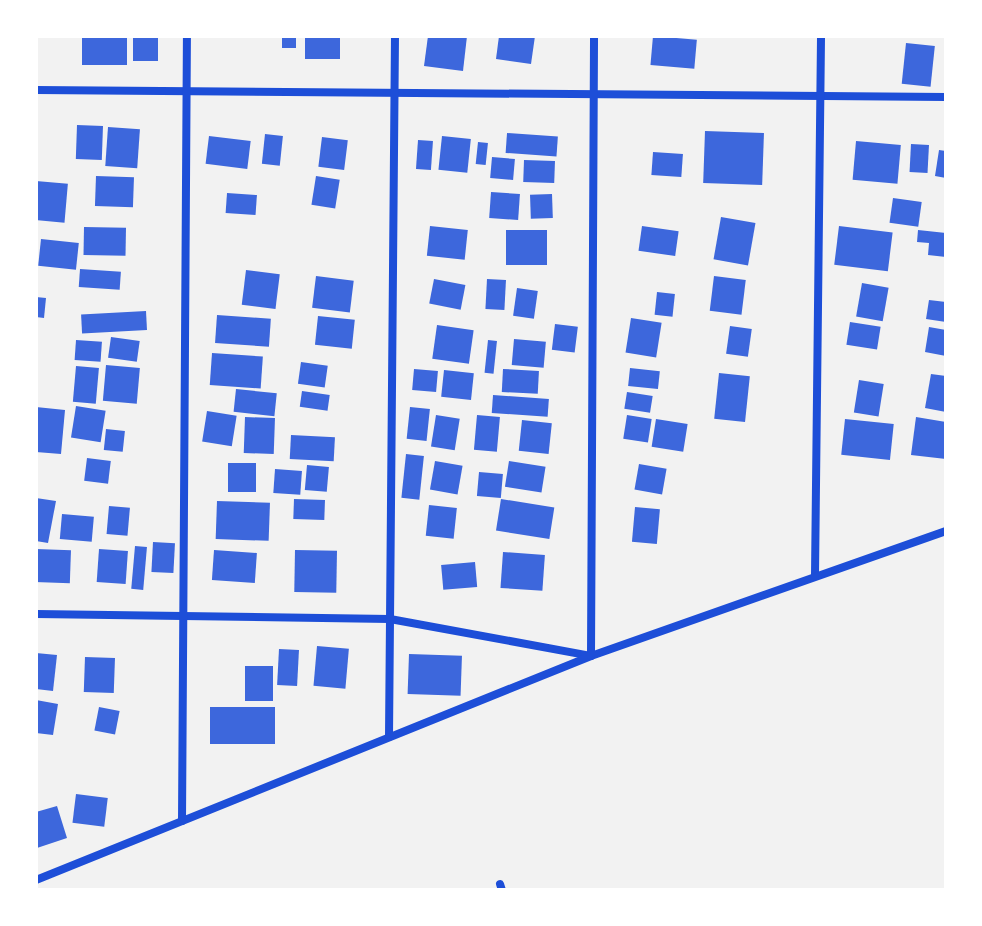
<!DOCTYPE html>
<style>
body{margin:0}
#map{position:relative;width:982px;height:926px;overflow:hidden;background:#f2f2f2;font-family:Arial,sans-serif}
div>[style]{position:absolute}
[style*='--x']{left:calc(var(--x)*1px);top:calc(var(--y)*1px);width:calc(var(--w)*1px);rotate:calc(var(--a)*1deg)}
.building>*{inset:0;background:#3d67dc;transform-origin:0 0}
.minor>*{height:8px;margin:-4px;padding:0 4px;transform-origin:4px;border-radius:4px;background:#1d4ed8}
span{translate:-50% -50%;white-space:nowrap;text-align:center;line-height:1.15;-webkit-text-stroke:8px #fff;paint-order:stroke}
.frame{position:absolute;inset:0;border:38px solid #fff;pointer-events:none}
</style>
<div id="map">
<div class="building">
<i style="left:82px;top:36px;width:45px;height:29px"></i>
<i style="left:133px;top:36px;width:25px;height:25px"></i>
<i style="left:282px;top:36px;width:14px;height:12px"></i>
<i style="left:305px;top:36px;width:35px;height:23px"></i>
<i style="clip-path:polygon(428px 36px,467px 36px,463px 71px,424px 66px)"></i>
<i style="clip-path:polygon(499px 36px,535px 36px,531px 64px,496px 59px)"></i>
<i style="left:653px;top:36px;width:44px;height:29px;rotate:5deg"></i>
<i style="left:906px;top:43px;width:29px;height:41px;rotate:6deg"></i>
<i style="left:77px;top:125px;width:26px;height:34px;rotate:2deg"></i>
<i style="left:108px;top:127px;width:32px;height:39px;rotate:4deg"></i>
<i style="left:705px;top:131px;width:59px;height:52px;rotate:2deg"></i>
<i style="left:507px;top:133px;width:51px;height:20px;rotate:4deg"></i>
<i style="left:265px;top:134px;width:18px;height:30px;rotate:6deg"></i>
<i style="left:209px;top:136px;width:42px;height:28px;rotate:7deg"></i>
<i style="left:442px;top:136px;width:29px;height:34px;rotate:6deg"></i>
<i style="left:322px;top:137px;width:26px;height:30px;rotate:7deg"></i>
<i style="left:418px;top:140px;width:15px;height:29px;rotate:4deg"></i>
<i style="left:856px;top:141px;width:45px;height:39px;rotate:5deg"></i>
<i style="left:478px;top:142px;width:10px;height:22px;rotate:6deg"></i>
<i style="left:911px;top:144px;width:18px;height:28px;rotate:3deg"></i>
<i style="clip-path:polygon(939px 150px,946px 151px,946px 178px,935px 176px)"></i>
<i style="left:653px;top:152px;width:30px;height:23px;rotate:4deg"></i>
<i style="left:492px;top:157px;width:23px;height:21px;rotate:5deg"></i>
<i style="left:524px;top:160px;width:31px;height:22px;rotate:2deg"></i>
<i style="left:96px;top:176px;width:38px;height:30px;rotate:2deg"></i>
<i style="left:316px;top:176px;width:24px;height:29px;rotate:9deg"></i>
<i style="left:36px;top:181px;width:32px;height:39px;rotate:5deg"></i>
<i style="left:491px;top:192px;width:29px;height:26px;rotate:4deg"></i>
<i style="left:227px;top:193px;width:30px;height:20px;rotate:4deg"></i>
<i style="left:552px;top:194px;width:24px;height:22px;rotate:88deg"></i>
<i style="left:893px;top:198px;width:29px;height:25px;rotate:8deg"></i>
<i style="left:721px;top:217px;width:35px;height:43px;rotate:10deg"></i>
<i style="left:430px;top:226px;width:38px;height:30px;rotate:6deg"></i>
<i style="left:642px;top:226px;width:37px;height:25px;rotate:8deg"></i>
<i style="left:839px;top:226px;width:54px;height:39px;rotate:7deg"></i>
<i style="left:84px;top:227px;width:42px;height:28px;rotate:1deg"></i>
<i style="left:506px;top:230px;width:41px;height:35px"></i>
<i style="clip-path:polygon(918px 230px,946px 233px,946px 257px,928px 255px,929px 243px,917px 242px)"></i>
<i style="left:41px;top:239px;width:38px;height:27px;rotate:6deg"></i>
<i style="left:80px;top:269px;width:41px;height:18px;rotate:4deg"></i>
<i style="left:246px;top:270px;width:34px;height:35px;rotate:7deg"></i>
<i style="left:316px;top:276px;width:38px;height:32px;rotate:7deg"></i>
<i style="left:714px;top:276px;width:32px;height:35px;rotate:7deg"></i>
<i style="left:434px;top:279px;width:32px;height:25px;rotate:11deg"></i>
<i style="left:487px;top:279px;width:19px;height:30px;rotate:3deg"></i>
<i style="left:862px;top:283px;width:27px;height:34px;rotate:10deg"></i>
<i style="left:517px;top:288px;width:21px;height:28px;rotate:8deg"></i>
<i style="left:657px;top:292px;width:18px;height:23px;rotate:6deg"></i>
<i style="clip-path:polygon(36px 297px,46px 298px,44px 318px,36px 317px)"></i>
<i style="clip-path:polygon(929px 300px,946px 302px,946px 322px,926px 319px)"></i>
<i style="left:146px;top:311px;width:19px;height:65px;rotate:87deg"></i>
<i style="left:217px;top:315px;width:54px;height:28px;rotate:4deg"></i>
<i style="left:318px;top:316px;width:37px;height:29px;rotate:6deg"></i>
<i style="left:631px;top:318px;width:31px;height:35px;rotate:9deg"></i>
<i style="left:850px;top:322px;width:31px;height:23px;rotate:9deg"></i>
<i style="left:555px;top:324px;width:23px;height:26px;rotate:7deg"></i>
<i style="left:437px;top:325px;width:37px;height:34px;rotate:8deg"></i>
<i style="left:730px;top:326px;width:22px;height:28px;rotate:8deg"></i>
<i style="clip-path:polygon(929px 327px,946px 330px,946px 356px,925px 352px)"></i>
<i style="left:111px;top:337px;width:29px;height:21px;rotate:8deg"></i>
<i style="left:514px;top:339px;width:32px;height:26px;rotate:5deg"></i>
<i style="left:76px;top:340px;width:26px;height:20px;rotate:4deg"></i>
<i style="left:488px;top:340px;width:9px;height:33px;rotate:6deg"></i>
<i style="left:212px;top:353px;width:51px;height:32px;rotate:4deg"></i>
<i style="left:301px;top:362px;width:27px;height:22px;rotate:8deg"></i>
<i style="left:106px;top:365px;width:34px;height:36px;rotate:5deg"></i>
<i style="left:76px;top:366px;width:23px;height:36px;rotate:5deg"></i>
<i style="left:630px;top:368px;width:30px;height:18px;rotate:6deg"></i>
<i style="left:414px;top:369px;width:24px;height:21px;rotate:5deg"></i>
<i style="left:503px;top:369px;width:36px;height:23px;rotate:3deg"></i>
<i style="left:444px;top:370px;width:30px;height:27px;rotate:6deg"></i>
<i style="left:719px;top:373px;width:31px;height:46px;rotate:6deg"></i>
<i style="clip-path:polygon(931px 374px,946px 376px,946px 412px,925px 408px)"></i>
<i style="left:859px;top:380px;width:25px;height:33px;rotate:9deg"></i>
<i style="left:236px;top:389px;width:41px;height:23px;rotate:6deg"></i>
<i style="left:302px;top:391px;width:28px;height:16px;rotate:8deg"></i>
<i style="left:627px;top:392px;width:26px;height:17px;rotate:9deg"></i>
<i style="left:493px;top:395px;width:56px;height:18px;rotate:4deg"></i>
<i style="left:76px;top:406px;width:30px;height:32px;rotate:9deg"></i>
<i style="clip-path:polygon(36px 407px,65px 410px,61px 454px,36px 452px)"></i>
<i style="left:410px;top:407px;width:20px;height:32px;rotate:6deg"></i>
<i style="left:207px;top:411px;width:30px;height:31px;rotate:9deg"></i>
<i style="left:436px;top:415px;width:24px;height:32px;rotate:9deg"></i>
<i style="left:477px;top:415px;width:23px;height:35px;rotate:5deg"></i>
<i style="left:627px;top:415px;width:25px;height:24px;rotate:9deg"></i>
<i style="left:245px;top:417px;width:30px;height:36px;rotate:2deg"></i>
<i style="clip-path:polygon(916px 417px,946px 422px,946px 459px,911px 455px)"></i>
<i style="left:656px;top:419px;width:32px;height:28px;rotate:9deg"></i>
<i style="left:845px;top:419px;width:49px;height:36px;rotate:6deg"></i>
<i style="left:522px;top:420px;width:30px;height:31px;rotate:6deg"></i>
<i style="left:106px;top:429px;width:19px;height:21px;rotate:6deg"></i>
<i style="left:291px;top:435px;width:44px;height:24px;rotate:3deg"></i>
<i style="left:406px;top:454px;width:18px;height:44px;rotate:6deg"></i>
<i style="left:87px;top:458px;width:24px;height:23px;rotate:7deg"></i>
<i style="left:435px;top:461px;width:28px;height:29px;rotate:10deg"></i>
<i style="left:509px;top:461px;width:37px;height:26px;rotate:9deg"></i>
<i style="left:228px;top:463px;width:28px;height:29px"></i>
<i style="left:639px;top:464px;width:28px;height:26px;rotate:10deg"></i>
<i style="left:307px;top:465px;width:22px;height:25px;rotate:5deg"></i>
<i style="left:275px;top:469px;width:27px;height:24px;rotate:4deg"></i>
<i style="left:479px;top:472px;width:24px;height:24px;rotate:5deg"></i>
<i style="clip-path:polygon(36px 498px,56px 501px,48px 543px,36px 541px)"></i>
<i style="left:294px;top:499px;width:31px;height:20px;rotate:2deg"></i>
<i style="left:501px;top:499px;width:54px;height:32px;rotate:9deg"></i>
<i style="left:217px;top:501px;width:53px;height:38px;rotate:2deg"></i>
<i style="left:429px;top:505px;width:28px;height:31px;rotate:6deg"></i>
<i style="left:109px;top:506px;width:21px;height:28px;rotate:5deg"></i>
<i style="left:635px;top:507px;width:25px;height:35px;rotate:5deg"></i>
<i style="left:62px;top:514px;width:32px;height:25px;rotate:5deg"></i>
<i style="left:153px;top:542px;width:22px;height:30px;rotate:3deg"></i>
<i style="left:135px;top:546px;width:12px;height:43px;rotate:5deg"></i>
<i style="left:36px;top:549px;width:35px;height:33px;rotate:2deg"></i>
<i style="left:99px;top:549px;width:29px;height:33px;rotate:4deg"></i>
<i style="left:214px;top:550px;width:43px;height:30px;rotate:4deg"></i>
<i style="left:295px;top:550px;width:42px;height:42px;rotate:1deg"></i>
<i style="left:503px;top:552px;width:42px;height:36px;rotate:4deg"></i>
<i style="left:475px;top:562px;width:25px;height:34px;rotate:85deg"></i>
<i style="left:317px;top:646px;width:32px;height:40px;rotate:5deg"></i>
<i style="left:279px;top:649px;width:20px;height:36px;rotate:3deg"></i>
<i style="clip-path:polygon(36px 653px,57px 655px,53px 691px,36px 689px)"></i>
<i style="left:409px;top:654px;width:53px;height:40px;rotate:2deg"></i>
<i style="left:85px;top:657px;width:30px;height:35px;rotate:2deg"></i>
<i style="left:245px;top:666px;width:28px;height:35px"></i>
<i style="clip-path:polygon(36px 700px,58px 704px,53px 735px,36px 733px)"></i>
<i style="left:99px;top:707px;width:21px;height:24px;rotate:11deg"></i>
<i style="left:210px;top:707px;width:65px;height:37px"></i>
<i style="left:76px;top:794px;width:32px;height:29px;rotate:7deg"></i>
<i style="clip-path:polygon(57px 806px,67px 838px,37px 848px,36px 812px)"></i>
</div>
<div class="minor">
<i style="--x:36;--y:90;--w:910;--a:0.44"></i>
<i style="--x:815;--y:575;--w:539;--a:-89.36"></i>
<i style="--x:36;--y:614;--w:354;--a:0.8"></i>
<i style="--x:390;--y:619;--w:204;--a:10.4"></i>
<i style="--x:591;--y:656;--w:376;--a:-19.4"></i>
<i style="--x:389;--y:737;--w:701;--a:-89.51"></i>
<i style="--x:182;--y:821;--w:785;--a:-89.64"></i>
<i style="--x:36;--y:880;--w:598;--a:-21.98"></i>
<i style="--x:591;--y:656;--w:620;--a:-89.72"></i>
<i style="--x:500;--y:884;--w:6;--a:72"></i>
</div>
<div class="frame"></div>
</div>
